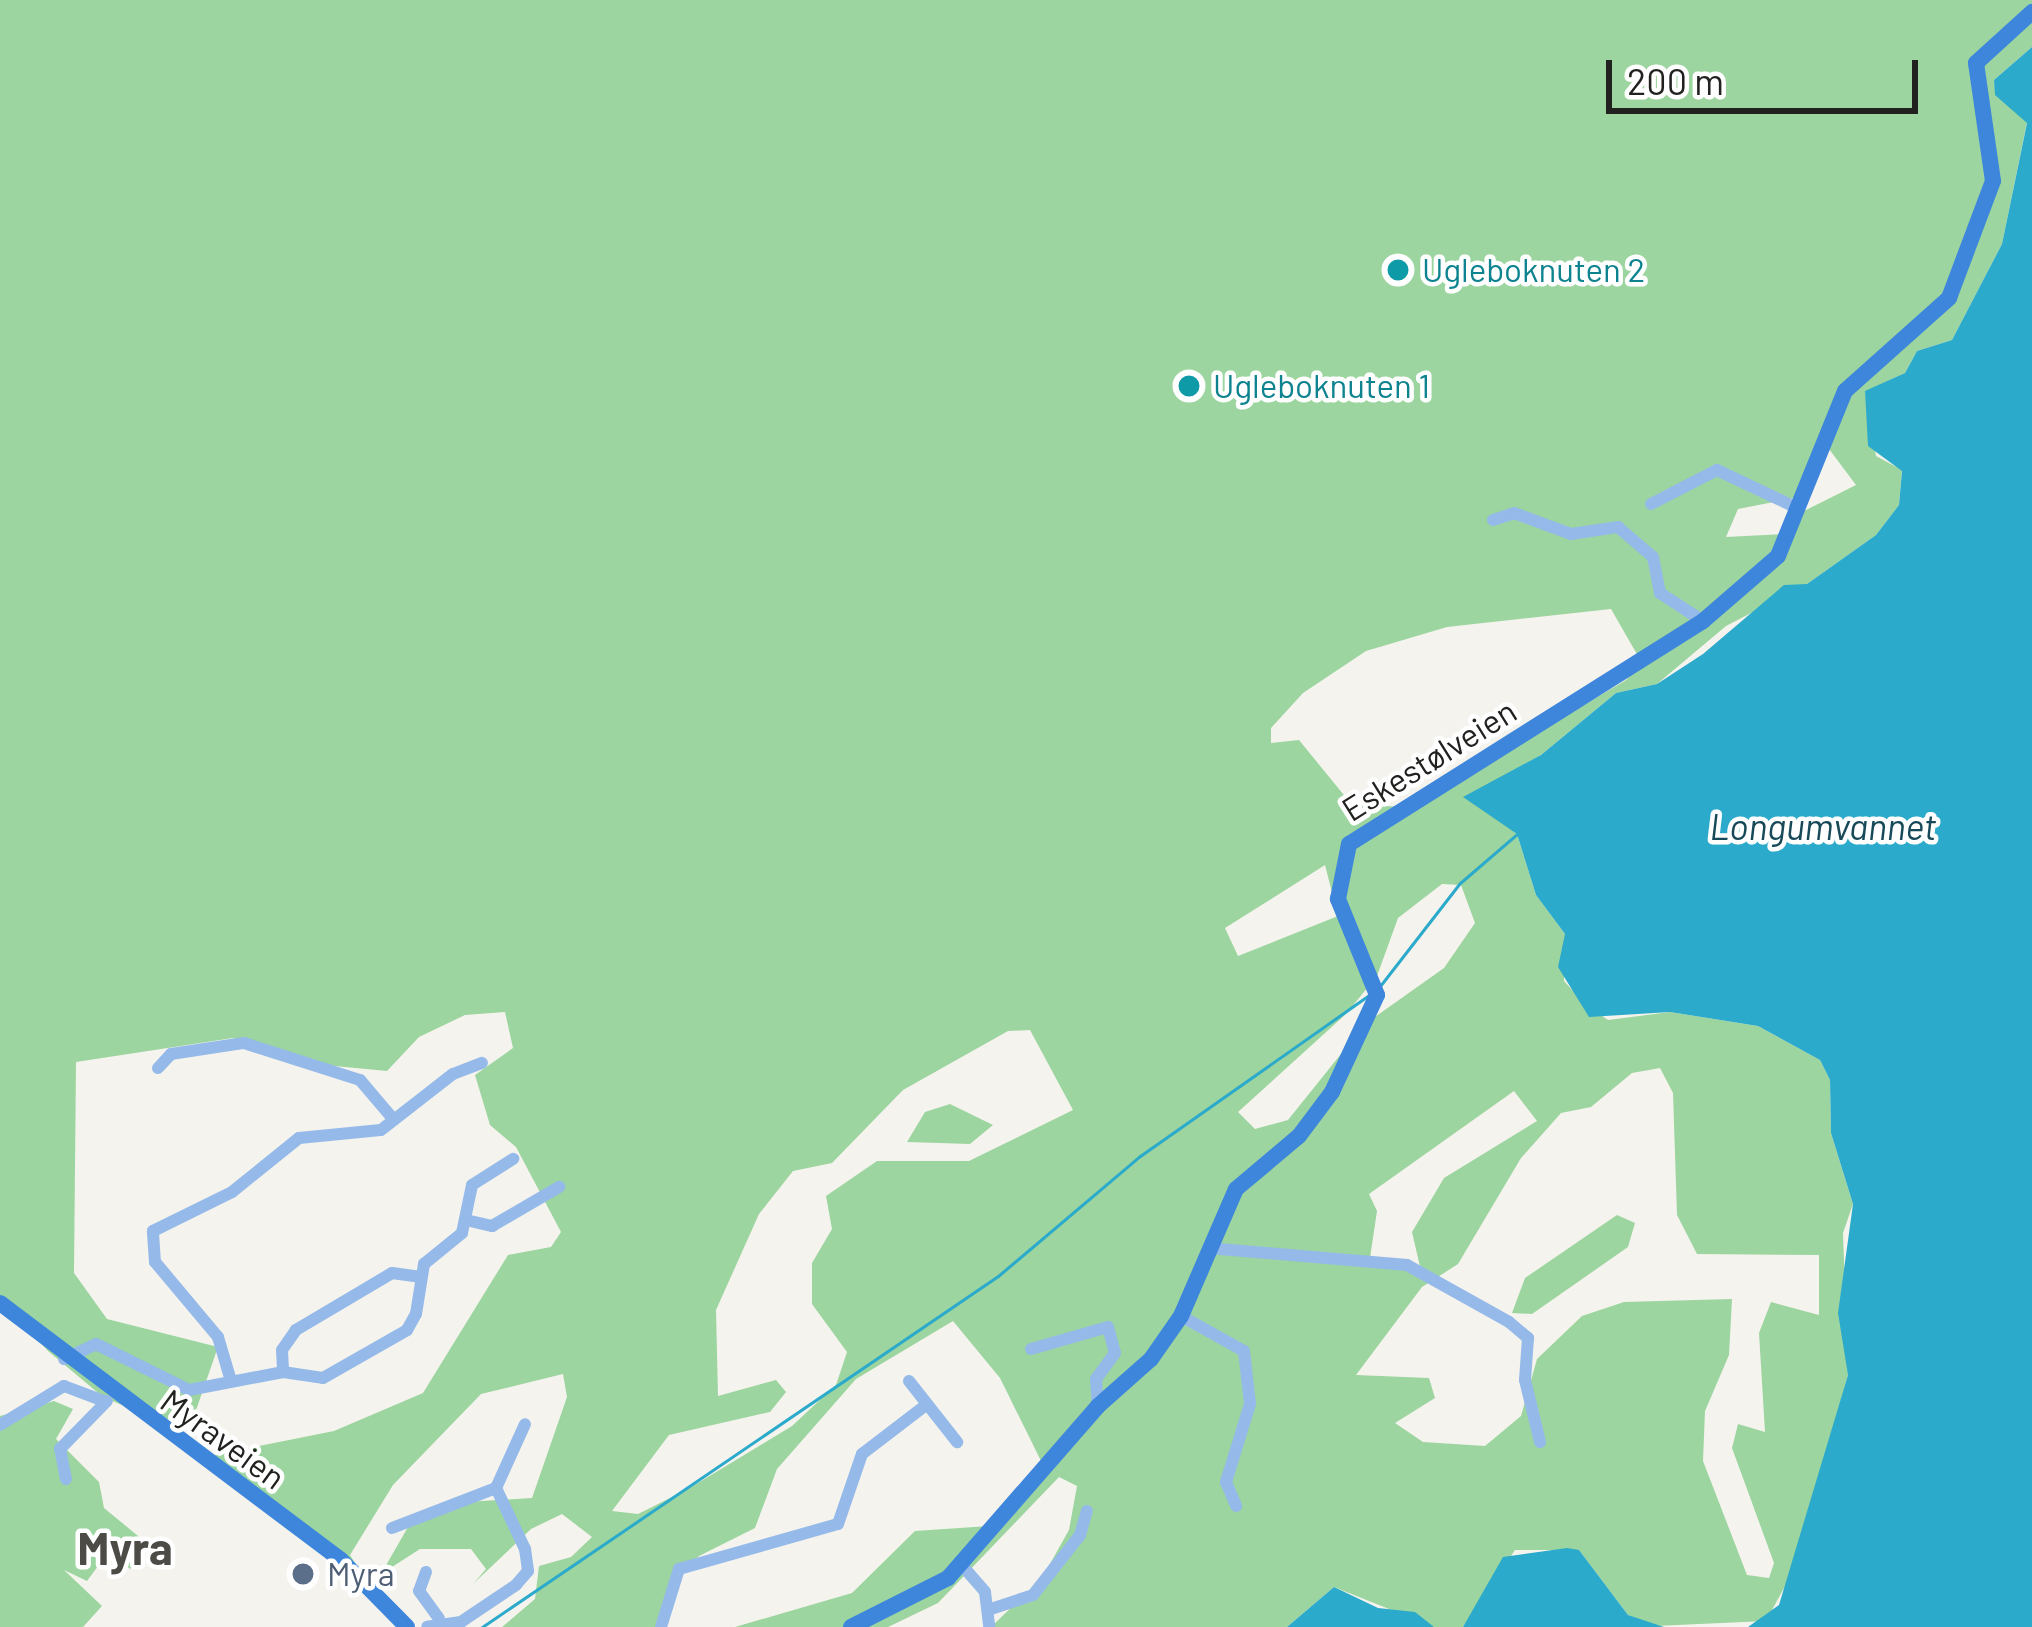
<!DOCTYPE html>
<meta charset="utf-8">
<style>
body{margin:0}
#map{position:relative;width:2032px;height:1627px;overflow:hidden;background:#f5f3ed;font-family:Barlow,sans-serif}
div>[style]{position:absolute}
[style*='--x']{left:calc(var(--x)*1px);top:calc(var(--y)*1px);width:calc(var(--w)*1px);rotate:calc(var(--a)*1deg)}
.green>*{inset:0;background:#9cd59f}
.water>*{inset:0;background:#2baacb}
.stream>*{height:3px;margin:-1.5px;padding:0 1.5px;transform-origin:1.5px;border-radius:1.5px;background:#2baacb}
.minor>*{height:12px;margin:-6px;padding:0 6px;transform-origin:6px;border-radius:6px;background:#95bae9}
.major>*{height:16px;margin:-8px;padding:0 8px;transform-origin:8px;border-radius:8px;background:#3e86dc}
.dots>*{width:33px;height:33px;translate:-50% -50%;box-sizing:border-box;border:6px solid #fff;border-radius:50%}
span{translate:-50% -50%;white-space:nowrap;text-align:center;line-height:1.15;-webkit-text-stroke:9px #fff;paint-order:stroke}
.culture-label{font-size:33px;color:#0d838f}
.left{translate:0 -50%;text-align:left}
.street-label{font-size:33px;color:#21211f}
.service-label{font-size:33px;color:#4e5e75}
.water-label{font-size:36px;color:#174958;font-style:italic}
.district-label{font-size:45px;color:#4d4b46;font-weight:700}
.scale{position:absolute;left:1606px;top:60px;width:312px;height:54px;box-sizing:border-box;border:6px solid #21211f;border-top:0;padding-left:15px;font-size:36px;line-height:42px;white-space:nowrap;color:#21211f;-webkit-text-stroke:9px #fff;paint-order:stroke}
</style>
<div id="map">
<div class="green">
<i style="clip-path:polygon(evenodd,0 0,2032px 0,2032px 47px,1994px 80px,1996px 95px,2027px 122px,2002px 244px,1952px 340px,1917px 351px,1905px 373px,1865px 392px,1876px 456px,1902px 470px,1899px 505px,1876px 535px,1807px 584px,1726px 626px,1657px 684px,1616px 693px,1541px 755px,1475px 793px,1517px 834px,1536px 895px,1565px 934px,1564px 981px,1585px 1004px,1608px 1020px,1670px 1012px,1758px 1026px,1820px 1060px,1830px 1080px,1831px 1133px,1853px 1204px,1843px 1233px,1848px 1375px,1791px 1575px,1766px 1621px,1655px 1626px,1628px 1615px,1579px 1550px,1515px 1550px,1463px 1627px,1434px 1627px,1334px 1587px,1287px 1627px,991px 1627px,1042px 1578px,1069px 1530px,1077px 1486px,1059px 1477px,938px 1603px,888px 1627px,735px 1627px,852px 1593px,915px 1531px,989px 1526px,1045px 1469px,1000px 1378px,953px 1321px,856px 1379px,777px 1469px,755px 1528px,699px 1556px,669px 1586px,665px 1627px,502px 1627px,535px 1599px,539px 1566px,571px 1557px,592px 1537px,562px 1514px,531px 1529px,474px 1583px,486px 1569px,471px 1549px,420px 1549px,381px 1574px,412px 1520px,465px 1502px,532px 1498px,567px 1397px,563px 1374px,481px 1394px,393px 1485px,350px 1555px,357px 1566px,205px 1457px,334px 1431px,423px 1393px,508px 1255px,551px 1247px,561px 1232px,516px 1147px,490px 1125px,475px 1075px,513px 1048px,505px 1012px,465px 1015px,419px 1037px,387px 1071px,303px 1063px,233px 1038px,76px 1062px,74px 1273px,107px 1319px,218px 1347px,194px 1416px,157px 1420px,103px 1397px,48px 1351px,0 1299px,0 0,1826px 445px,1856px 485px,1788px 519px,1784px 534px,1726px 537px,1738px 509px,1799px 497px,1826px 445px,0 0,1611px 609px,1642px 663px,1626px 680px,1413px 807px,1352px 805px,1299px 740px,1271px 743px,1271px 728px,1303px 693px,1366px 651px,1447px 627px,1611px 609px,0 0,1325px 865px,1338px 916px,1238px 956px,1225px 928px,1325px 865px,0 0,1442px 884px,1461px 885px,1475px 923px,1444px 968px,1365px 1024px,1288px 1120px,1255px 1129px,1238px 1112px,1346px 1014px,1377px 976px,1398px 918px,1442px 884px,0 0,1030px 1030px,1073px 1110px,969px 1161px,877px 1161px,826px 1196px,832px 1229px,812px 1263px,812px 1304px,847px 1352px,836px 1385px,792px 1426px,688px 1489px,638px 1514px,612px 1511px,669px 1435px,770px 1412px,786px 1392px,776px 1380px,718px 1396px,716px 1310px,759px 1214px,793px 1171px,832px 1163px,903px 1090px,1008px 1031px,1030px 1030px,0 0,1660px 1068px,1673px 1093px,1677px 1215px,1697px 1254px,1819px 1255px,1819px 1315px,1771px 1302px,1759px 1333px,1765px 1432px,1738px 1424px,1732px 1448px,1774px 1563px,1769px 1578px,1747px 1575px,1703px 1461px,1705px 1411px,1729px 1355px,1732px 1299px,1624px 1302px,1582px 1316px,1537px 1359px,1521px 1416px,1485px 1446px,1423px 1442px,1395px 1423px,1435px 1398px,1429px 1378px,1356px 1375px,1422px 1287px,1458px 1264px,1521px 1158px,1561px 1113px,1591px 1107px,1632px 1073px,1660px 1068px,0 0,1514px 1091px,1537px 1121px,1444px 1178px,1412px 1232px,1421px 1271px,1370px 1258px,1377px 1211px,1369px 1194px,1514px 1091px)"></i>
<i style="clip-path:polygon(950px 1104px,993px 1125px,970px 1144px,907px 1142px,925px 1112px)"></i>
<i style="clip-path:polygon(1617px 1215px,1635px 1223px,1628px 1247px,1532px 1314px,1512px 1313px,1525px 1278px)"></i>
<i style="clip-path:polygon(54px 1401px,73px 1409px,56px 1439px,99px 1482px,104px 1508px,149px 1545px,130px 1569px,90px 1537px,84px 1548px,101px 1562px,87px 1581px,64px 1570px,102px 1606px,83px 1627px,0 1627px,0 1416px)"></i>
</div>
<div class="water">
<i style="clip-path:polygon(2032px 47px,2032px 1627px,1748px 1627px,1779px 1605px,1848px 1375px,1838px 1313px,1853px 1204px,1831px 1133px,1830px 1080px,1820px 1060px,1758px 1026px,1670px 1012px,1589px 1017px,1558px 967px,1565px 934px,1536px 895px,1517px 834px,1463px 797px,1541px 755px,1616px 693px,1657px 684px,1703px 654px,1784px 585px,1807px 584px,1876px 535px,1899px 505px,1902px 471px,1868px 446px,1865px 391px,1905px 373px,1917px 351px,1952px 340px,2002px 244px,2027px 123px,1995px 95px,1994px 80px)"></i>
<i style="clip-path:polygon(1567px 1548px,1579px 1550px,1628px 1615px,1664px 1627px,1463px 1627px,1503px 1557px)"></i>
<i style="clip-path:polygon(1334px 1587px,1378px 1608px,1415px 1612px,1434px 1627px,1287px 1627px)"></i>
</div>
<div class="stream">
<i style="--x:1380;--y:986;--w:130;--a:-52.2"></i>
<i style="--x:1460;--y:883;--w:75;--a:-40.7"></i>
<i style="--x:482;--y:1627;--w:624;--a:-34.22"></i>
<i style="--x:998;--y:1276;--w:186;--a:-40.2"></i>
<i style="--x:1140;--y:1156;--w:279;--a:-35.1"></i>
</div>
<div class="minor">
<i style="--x:1651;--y:504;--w:74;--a:-27.3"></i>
<i style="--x:1717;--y:470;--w:86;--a:25.4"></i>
<i style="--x:1493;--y:520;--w:22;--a:-18"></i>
<i style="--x:1514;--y:513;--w:61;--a:20.2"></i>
<i style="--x:1571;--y:534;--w:48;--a:-8.5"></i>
<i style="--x:1618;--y:527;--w:46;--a:40.6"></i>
<i style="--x:1653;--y:557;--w:37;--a:79"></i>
<i style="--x:1660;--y:593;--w:51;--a:33.1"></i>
<i style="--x:158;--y:1068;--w:19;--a:-47"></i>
<i style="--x:171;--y:1054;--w:74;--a:-8.6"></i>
<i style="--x:244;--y:1043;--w:122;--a:17.7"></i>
<i style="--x:360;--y:1080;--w:52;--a:49.6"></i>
<i style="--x:466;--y:1220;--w:27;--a:13"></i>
<i style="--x:492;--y:1226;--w:78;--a:-30.2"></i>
<i style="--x:1208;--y:1248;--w:200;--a:4.9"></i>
<i style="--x:1407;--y:1265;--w:117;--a:29.2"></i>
<i style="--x:1509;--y:1322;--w:25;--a:40"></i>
<i style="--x:1528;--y:1338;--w:42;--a:94.1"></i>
<i style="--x:1525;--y:1380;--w:64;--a:76.4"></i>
<i style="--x:421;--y:1277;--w:29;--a:-172"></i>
<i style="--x:392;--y:1273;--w:112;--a:149.3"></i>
<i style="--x:296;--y:1330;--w:24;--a:125"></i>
<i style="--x:282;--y:1350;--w:22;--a:87"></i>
<i style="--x:283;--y:1372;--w:40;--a:8.5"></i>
<i style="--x:323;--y:1378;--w:97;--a:-29.7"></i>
<i style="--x:407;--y:1330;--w:18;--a:-61"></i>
<i style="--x:416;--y:1314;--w:51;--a:-80.9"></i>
<i style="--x:424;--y:1264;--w:49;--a:-39.2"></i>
<i style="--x:462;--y:1233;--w:49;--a:-78.2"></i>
<i style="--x:472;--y:1185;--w:49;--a:-32.4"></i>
<i style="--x:1181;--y:1316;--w:72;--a:29.1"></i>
<i style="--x:1244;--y:1351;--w:53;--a:83.5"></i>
<i style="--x:1250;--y:1404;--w:82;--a:107.1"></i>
<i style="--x:1226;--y:1482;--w:26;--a:67"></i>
<i style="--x:1031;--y:1349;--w:80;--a:-15.9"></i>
<i style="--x:1108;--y:1327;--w:27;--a:75"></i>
<i style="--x:1115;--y:1353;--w:32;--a:126"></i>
<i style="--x:1096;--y:1379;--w:27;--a:86"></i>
<i style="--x:64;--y:1359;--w:35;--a:-25"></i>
<i style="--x:96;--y:1344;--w:104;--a:26.3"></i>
<i style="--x:189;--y:1390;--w:96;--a:-10.8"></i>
<i style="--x:231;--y:1381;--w:46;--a:-106.5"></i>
<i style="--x:218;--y:1337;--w:98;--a:-130"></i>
<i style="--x:155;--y:1262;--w:31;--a:-94"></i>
<i style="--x:153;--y:1231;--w:88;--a:-26.3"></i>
<i style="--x:232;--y:1192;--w:86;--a:-38.9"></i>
<i style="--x:299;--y:1138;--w:82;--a:-5.6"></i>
<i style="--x:381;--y:1130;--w:91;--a:-37.9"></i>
<i style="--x:453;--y:1074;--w:31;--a:-21"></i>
<i style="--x:909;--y:1381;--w:78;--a:51.8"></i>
<i style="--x:0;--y:1425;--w:75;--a:-31.4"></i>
<i style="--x:64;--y:1386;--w:43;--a:20.6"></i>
<i style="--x:66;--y:1479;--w:31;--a:-101"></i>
<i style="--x:60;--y:1449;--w:67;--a:-45.6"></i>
<i style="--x:496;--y:1488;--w:70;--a:-65.6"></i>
<i style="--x:392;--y:1528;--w:111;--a:-21"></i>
<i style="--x:496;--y:1488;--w:68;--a:64.6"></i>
<i style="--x:525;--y:1549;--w:22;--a:82"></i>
<i style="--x:528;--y:1571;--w:18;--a:131"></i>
<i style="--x:516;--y:1585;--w:66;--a:146.1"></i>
<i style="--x:461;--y:1622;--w:34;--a:172"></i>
<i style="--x:960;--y:1563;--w:38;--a:49"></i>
<i style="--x:985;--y:1592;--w:35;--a:83"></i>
<i style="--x:426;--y:1572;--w:20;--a:110"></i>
<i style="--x:419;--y:1591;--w:34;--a:54"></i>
<i style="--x:991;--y:1609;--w:44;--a:-18.4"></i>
<i style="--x:1033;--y:1595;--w:76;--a:-51.9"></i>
<i style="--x:1080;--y:1535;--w:25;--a:-74"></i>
<i style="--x:661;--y:1627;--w:61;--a:-72.8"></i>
<i style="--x:679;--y:1569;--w:165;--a:-15.8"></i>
<i style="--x:838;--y:1524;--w:74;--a:-71.1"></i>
<i style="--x:862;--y:1454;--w:81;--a:-37.4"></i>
</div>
<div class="major">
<i style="--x:0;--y:1303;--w:427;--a:37"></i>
<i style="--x:341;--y:1560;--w:94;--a:45.4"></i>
<i style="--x:851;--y:1627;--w:109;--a:-26.8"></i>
<i style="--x:948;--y:1578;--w:228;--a:-48.9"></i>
<i style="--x:1098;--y:1406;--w:71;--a:-41.6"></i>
<i style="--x:1151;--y:1359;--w:52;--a:-55.1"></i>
<i style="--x:1181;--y:1316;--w:138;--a:-66.6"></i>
<i style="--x:1236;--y:1189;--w:82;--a:-40.1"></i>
<i style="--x:1299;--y:1136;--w:55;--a:-53.1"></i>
<i style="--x:1332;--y:1092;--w:107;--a:-65.1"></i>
<i style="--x:1377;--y:995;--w:104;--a:-112.1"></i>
<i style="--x:1338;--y:899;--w:56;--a:-78.7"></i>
<i style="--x:1349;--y:844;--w:418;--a:-32.2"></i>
<i style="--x:1703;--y:621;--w:99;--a:-40.9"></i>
<i style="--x:1778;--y:556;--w:178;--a:-67.9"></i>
<i style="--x:1845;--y:391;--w:140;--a:-41.8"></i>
<i style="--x:1949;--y:298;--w:125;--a:-69.4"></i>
<i style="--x:1993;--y:181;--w:119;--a:-98.2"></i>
<i style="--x:1976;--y:63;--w:76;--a:-42.3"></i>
</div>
<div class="dots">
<i style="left:1398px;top:270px;background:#0f9aa8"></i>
<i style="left:1189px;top:386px;background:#0f9aa8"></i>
<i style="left:303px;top:1574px;background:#5c6f8a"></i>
</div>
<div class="culture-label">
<span class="left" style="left:1422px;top:270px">Ugleboknuten 2</span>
<span class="left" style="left:1213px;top:386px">Ugleboknuten 1</span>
</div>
<div class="street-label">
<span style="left:1429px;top:760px;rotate:-32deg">Eskestølveien</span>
<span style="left:223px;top:1439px;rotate:36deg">Myraveien</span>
</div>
<div class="service-label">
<span class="left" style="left:327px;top:1574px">Myra</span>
</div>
<div class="water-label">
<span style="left:1823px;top:826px">Longumvannet</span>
</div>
<div class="district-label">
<span style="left:125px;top:1548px">Myra</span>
</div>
<div class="scale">200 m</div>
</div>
